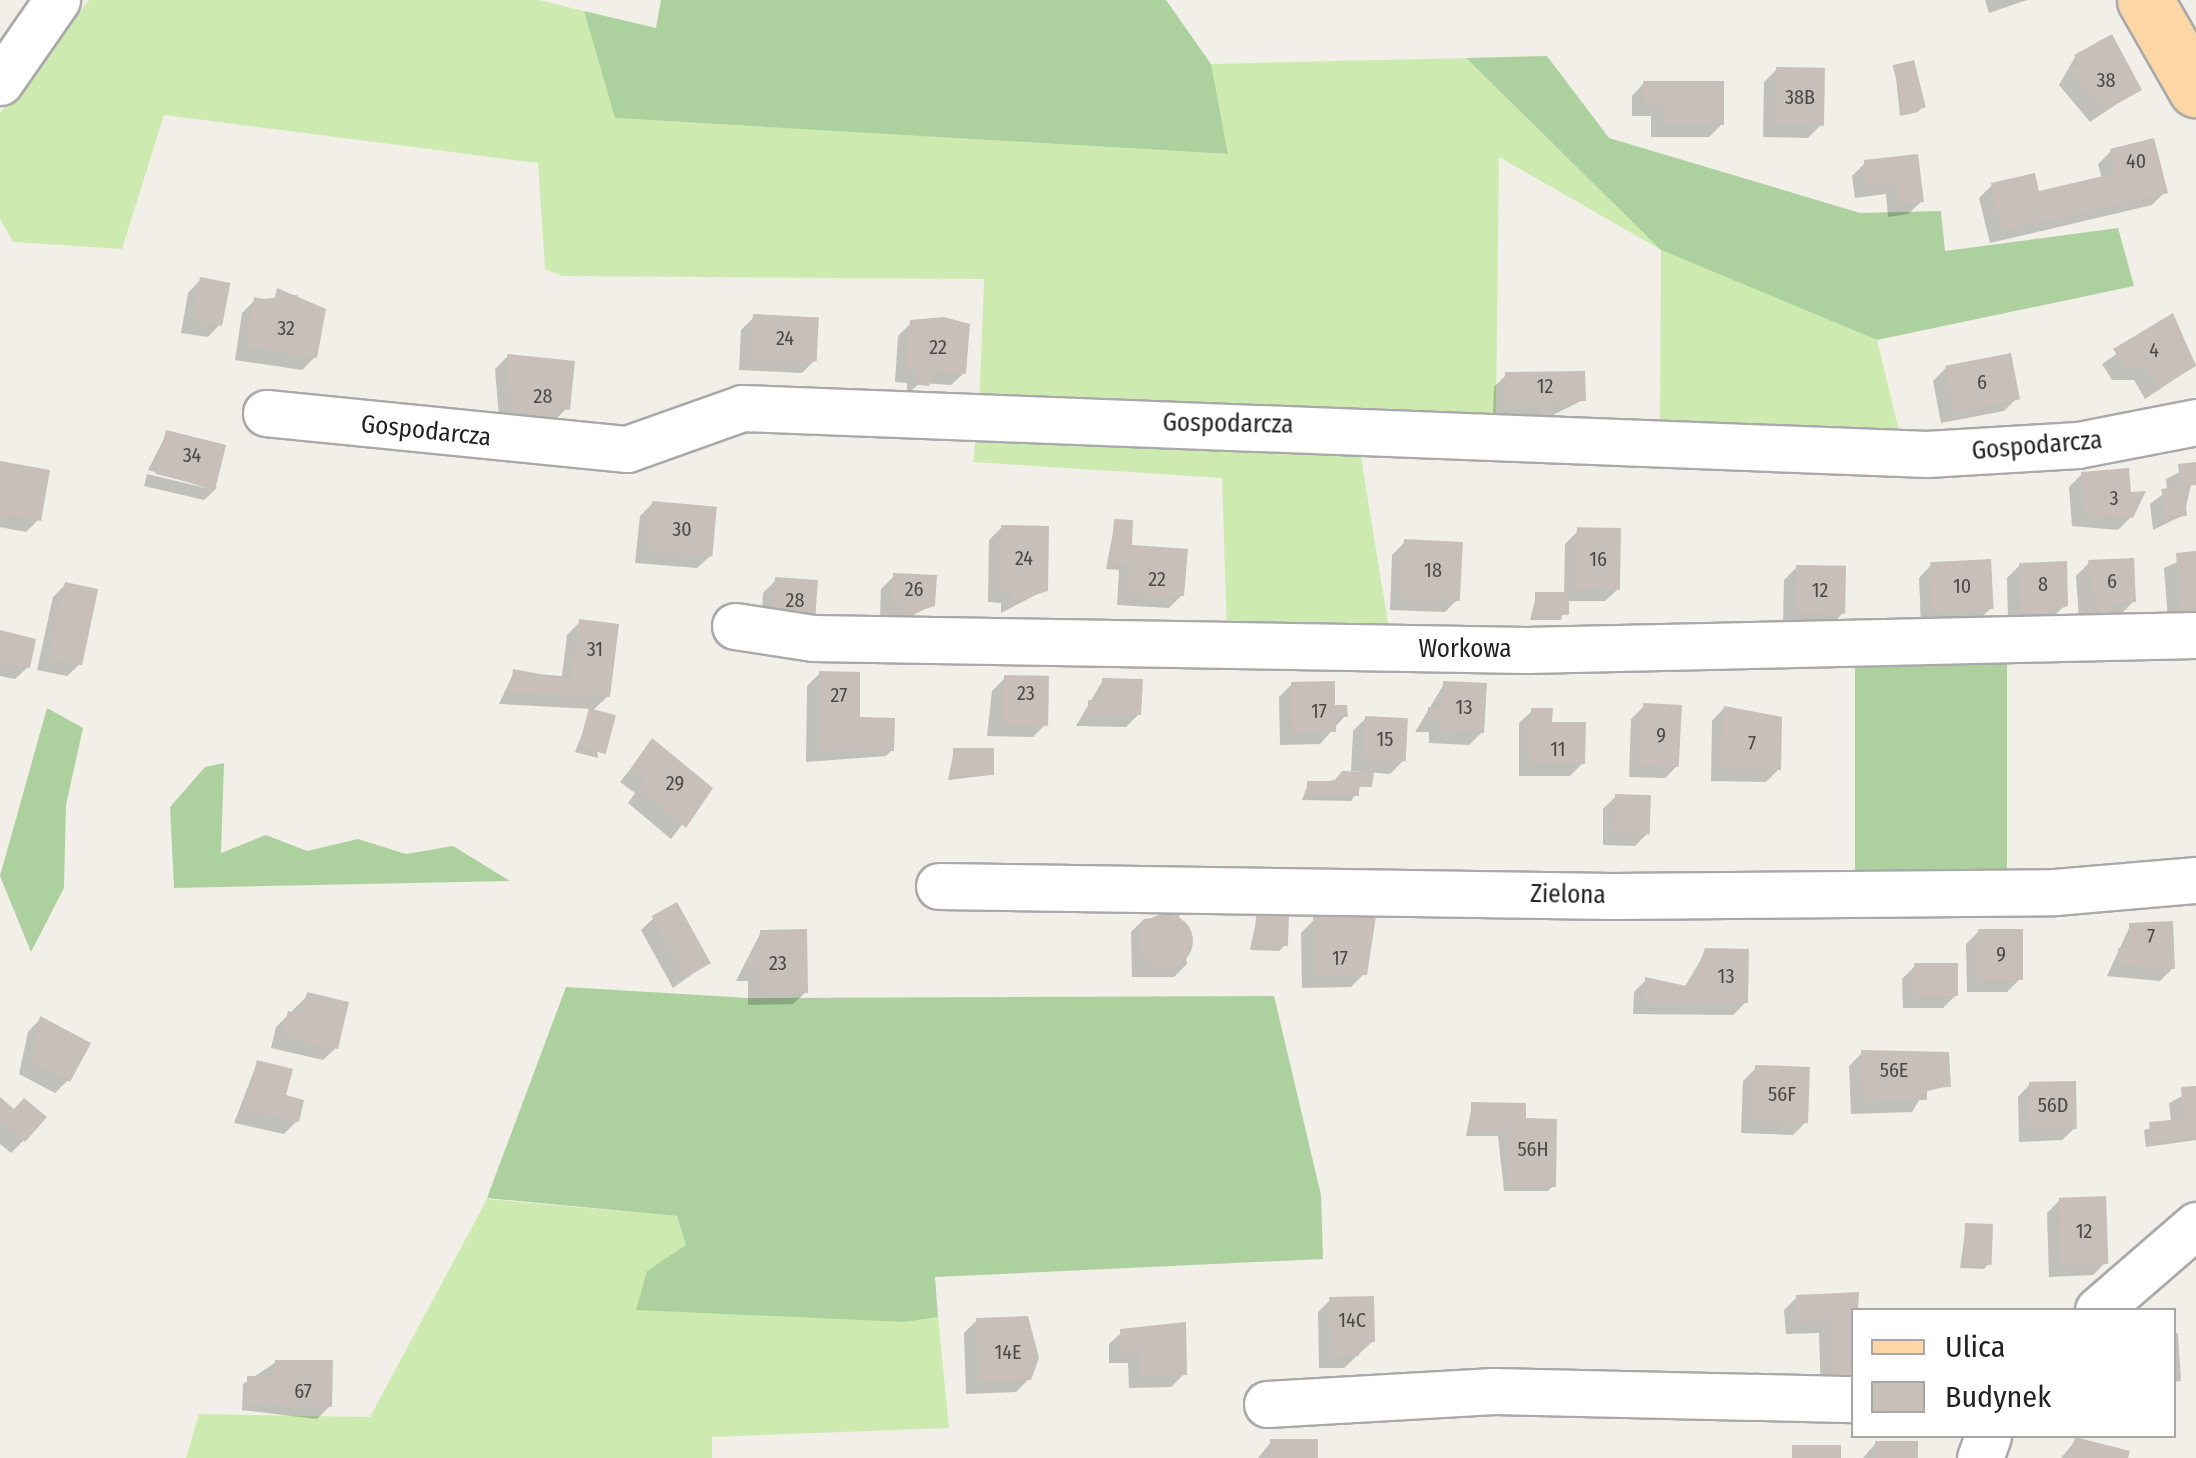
<!DOCTYPE html>
<style>
body{margin:0}
#map{position:relative;width:2196px;height:1458px;overflow:hidden;background:#f2efe9;font-family:"Fira Sans Condensed",sans-serif}
div>[style]{position:absolute}
[style*='--x']{left:calc(var(--x)*1px);top:calc(var(--y)*1px);width:calc(var(--w)*1px);rotate:calc(var(--a)*1deg)}
.grass>*{inset:0;background:#cdebb0}
.forest>*{inset:0;background:#add19e;transform-origin:0 0}
.shadow>*{inset:0;background:#0003}
.building>*{inset:0;background:#c7bfb8;transform-origin:0 0}
.round{border-radius:50%}
.roads{filter:drop-shadow(2px 0 #a9a9a9) drop-shadow(-2px 0 #a9a9a9) drop-shadow(0 2px #a9a9a9) drop-shadow(0 -2px #a9a9a9)}
.minor>*{height:45px;margin:-22.5px;padding:0 22.5px;transform-origin:22.5px;border-radius:22.5px;background:#fff}
.major>*{height:55px;margin:-27.5px;padding:0 27.5px;transform-origin:27.5px;border-radius:27.5px;background:#fcd6a4}
span{translate:-50% -50%;white-space:nowrap;text-align:center;line-height:1.15;-webkit-text-stroke:10px #fff;paint-order:stroke}
.number-label{font-size:20px;color:#4b4948}
.number-label span{-webkit-text-stroke-width:0}
.street-label{font-size:25px;color:#222}
.legend{position:absolute;left:1851px;top:1308px;width:325px;height:130px;box-sizing:border-box;background:#fff;border:2px solid #a7a7a7;margin:0;padding:12px 18px;list-style:none;font-size:30px;color:#222}
.legend li{display:flex;align-items:center;gap:20px;height:50px}
.legend b{width:50px;border:2px solid #a7a7a7}
</style>
<div id="map">
<div class="grass">
<i style="clip-path:polygon(89px 0,539px 0,584px 11px,616px 118px,1227px 154px,1211px 64px,1466px 58px,1661px 249px,1877px 340px,1900px 435px,1660px 425px,1661px 250px,1499px 157px,1496px 415px,979px 412px,984px 279px,562px 276px,545px 269px,538px 163px,164px 115px,122px 249px,13px 242px,0 219px,0 113px)"></i>
<i style="clip-path:polygon(976px 436px,1358px 439px,1390px 635px,1227px 635px,1222px 478px,973px 462px)"></i>
<i style="clip-path:polygon(487px 1199px,677px 1216px,687px 1245px,647px 1271px,905px 1322px,938px 1317px,949px 1428px,712px 1437px,712px 1458px,186px 1458px,199px 1414px,370px 1417px)"></i>
</div>
<div class="forest">
<i style="clip-path:polygon(661px 0,1166px 0,1211px 64px,1228px 154px,615px 118px,584px 11px,656px 28px)"></i>
<i style="clip-path:polygon(1547px 56px,1609px 138px,1860px 213px,1941px 211px,1945px 251px,2118px 228px,2134px 286px,1877px 340px,1661px 250px,1466px 58px)"></i>
<i style="left:1855px;top:662px;width:152px;height:219px"></i>
<i style="clip-path:polygon(47px 708px,83px 728px,66px 805px,64px 888px,31px 952px,0 876px)"></i>
<i style="clip-path:polygon(224px 763px,221px 853px,266px 835px,307px 851px,358px 839px,406px 854px,453px 846px,510px 881px,174px 888px,170px 807px,205px 767px)"></i>
<i style="clip-path:polygon(566px 987px,749px 998px,1274px 996px,1321px 1195px,1323px 1259px,935px 1277px,938px 1317px,905px 1322px,636px 1310px,647px 1271px,686px 1245px,677px 1216px,487px 1198px)"></i>
</div>
<div class="shadow">
<i style="clip-path:polygon(1985px 0,2027px 0,1989px 13px)"></i>
<i style="clip-path:polygon(2075px 57px,2139px 89px,2090px 122px,2059px 85px)"></i>
<i style="clip-path:polygon(1895px 68px,1923px 106px,1918px 112px,1900px 116px)"></i>
<i style="clip-path:polygon(1777px 69px,1821px 125px,1808px 138px,1763px 137px,1764px 82px)"></i>
<i style="clip-path:polygon(1644px 83px,1722px 124px,1709px 137px,1651px 137px,1651px 116px,1632px 116px,1632px 96px)"></i>
<i style="clip-path:polygon(2111px 151px,2165px 192px,2152px 205px,1990px 243px,1979px 198px,1992px 185px,2037px 194px,2102px 179px,2098px 164px)"></i>
<i style="clip-path:polygon(1916px 157px,1921px 202px,1908px 214px,1888px 217px,1886px 194px,1855px 198px,1852px 176px,1865px 163px)"></i>
<i style="clip-path:polygon(200px 280px,220px 324px,208px 337px,181px 333px,188px 293px)"></i>
<i style="clip-path:polygon(297px 295px,315px 357px,302px 370px,235px 360px,242px 313px,255px 300px)"></i>
<i style="clip-path:polygon(2172px 316px,2196px 365px,2145px 399px,2134px 380px,2112px 380px,2102px 364px)"></i>
<i style="clip-path:polygon(754px 317px,815px 360px,802px 373px,739px 370px,741px 330px)"></i>
<i style="clip-path:polygon(911px 323px,964px 373px,951px 385px,920px 383px,907px 394px,907px 383px,895px 382px,898px 336px)"></i>
<i style="clip-path:polygon(508px 356px,567px 408px,540px 435px,500px 430px,495px 369px)"></i>
<i style="clip-path:polygon(1946px 368px,2017px 398px,2004px 411px,1941px 423px,1933px 381px)"></i>
<i style="clip-path:polygon(1507px 374px,1583px 400px,1525px 429px,1525px 414px,1493px 414px,1494px 387px)"></i>
<i style="clip-path:polygon(167px 433px,217px 488px,204px 500px,144px 486px,147px 474px,210px 489px,148px 470px)"></i>
<i style="clip-path:polygon(0 463px,39px 519px,26px 532px,0 527px)"></i>
<i style="clip-path:polygon(2196px 464px,2184px 515px,2153px 530px,2150px 504px,2167px 491px,2166px 479px)"></i>
<i style="clip-path:polygon(2082px 474px,2131px 517px,2118px 530px,2072px 526px,2069px 487px)"></i>
<i style="clip-path:polygon(653px 503px,710px 556px,697px 568px,635px 563px,640px 516px)"></i>
<i style="clip-path:polygon(1115px 522px,1128px 552px,1182px 595px,1169px 608px,1117px 605px,1119px 570px,1106px 569px)"></i>
<i style="clip-path:polygon(1002px 527px,1045px 590px,1001px 613px,1001px 603px,988px 602px,989px 540px)"></i>
<i style="clip-path:polygon(1578px 531px,1618px 589px,1605px 601px,1566px 601px,1561px 620px,1530px 620px,1536px 596px,1564px 595px,1565px 544px)"></i>
<i style="clip-path:polygon(1405px 542px,1458px 599px,1445px 612px,1390px 610px,1392px 555px)"></i>
<i style="clip-path:polygon(2196px 554px,2196px 618px,2168px 620px,2164px 568px)"></i>
<i style="clip-path:polygon(2089px 563px,2134px 601px,2121px 614px,2079px 618px,2076px 576px)"></i>
<i style="clip-path:polygon(1931px 565px,1991px 608px,1978px 621px,1921px 624px,1919px 578px)"></i>
<i style="clip-path:polygon(2020px 565px,2065px 605px,2052px 618px,2008px 621px,2007px 578px)"></i>
<i style="clip-path:polygon(1797px 567px,1842px 614px,1829px 627px,1783px 625px,1784px 580px)"></i>
<i style="clip-path:polygon(894px 576px,933px 605px,890px 627px,890px 616px,880px 616px,881px 589px)"></i>
<i style="clip-path:polygon(776px 580px,816px 582px,761px 632px,763px 593px)"></i>
<i style="clip-path:polygon(66px 584px,80px 664px,67px 676px,37px 670px,53px 597px)"></i>
<i style="clip-path:polygon(580px 622px,608px 696px,592px 711px,598px 758px,575px 752px,592px 709px,499px 704px,514px 672px,562px 676px,567px 635px)"></i>
<i style="clip-path:polygon(0 633px,28px 667px,15px 679px,0 676px)"></i>
<i style="clip-path:polygon(820px 673px,857px 724px,892px 750px,886px 756px,806px 762px,807px 686px)"></i>
<i style="clip-path:polygon(1005px 678px,1046px 724px,1033px 737px,987px 736px,992px 691px)"></i>
<i style="clip-path:polygon(1103px 680px,1139px 714px,1126px 727px,1076px 726px)"></i>
<i style="clip-path:polygon(1292px 684px,1345px 716px,1320px 744px,1280px 745px,1279px 697px)"></i>
<i style="clip-path:polygon(1444px 684px,1482px 732px,1469px 745px,1429px 743px,1429px 732px,1415px 732px)"></i>
<i style="clip-path:polygon(1644px 706px,1678px 765px,1665px 778px,1629px 777px,1631px 719px)"></i>
<i style="clip-path:polygon(1724px 708px,1779px 769px,1766px 782px,1711px 781px,1712px 721px)"></i>
<i style="clip-path:polygon(1532px 711px,1583px 763px,1570px 776px,1519px 776px,1519px 723px)"></i>
<i style="clip-path:polygon(1366px 718px,1403px 761px,1390px 774px,1351px 771px,1353px 731px)"></i>
<i style="clip-path:polygon(653px 741px,710px 788px,671px 839px,628px 803px,635px 793px,620px 782px)"></i>
<i style="clip-path:polygon(954px 750px,991px 775px,948px 780px)"></i>
<i style="clip-path:polygon(1369px 775px,1351px 801px,1302px 800px,1308px 784px)"></i>
<i style="clip-path:polygon(1616px 796px,1648px 833px,1635px 846px,1603px 845px,1603px 809px)"></i>
<i style="clip-path:polygon(1179px 915px,1187px 964px,1174px 977px,1132px 977px,1131px 932px,1144px 919px)"></i>
<i style="clip-path:polygon(1257px 917px,1285px 945px,1279px 951px,1250px 950px)"></i>
<i style="clip-path:polygon(654px 918px,708px 963px,673px 988px,641px 930px)"></i>
<i style="clip-path:polygon(1314px 920px,1364px 974px,1351px 987px,1302px 988px,1301px 933px)"></i>
<i style="clip-path:polygon(2130px 926px,2173px 968px,2160px 981px,2107px 976px)"></i>
<i style="clip-path:polygon(1979px 931px,2020px 979px,2007px 992px,1967px 992px,1966px 944px)"></i>
<i style="clip-path:polygon(761px 932px,806px 992px,793px 1004px,748px 1005px,748px 981px,736px 981px)"></i>
<i style="clip-path:polygon(1706px 951px,1746px 1002px,1733px 1015px,1633px 1014px,1634px 992px,1646px 980px,1684px 988px)"></i>
<i style="clip-path:polygon(1915px 966px,1956px 995px,1943px 1008px,1903px 1008px,1902px 979px)"></i>
<i style="clip-path:polygon(308px 995px,336px 1048px,323px 1060px,271px 1048px,276px 1027px)"></i>
<i style="clip-path:polygon(40px 1019px,68px 1080px,55px 1093px,19px 1074px,28px 1032px)"></i>
<i style="clip-path:polygon(1862px 1053px,1948px 1086px,1924px 1092px,1912px 1112px,1851px 1114px,1849px 1066px)"></i>
<i style="clip-path:polygon(257px 1063px,297px 1121px,284px 1134px,234px 1123px)"></i>
<i style="clip-path:polygon(1756px 1068px,1806px 1122px,1793px 1135px,1741px 1133px,1743px 1081px)"></i>
<i style="clip-path:polygon(2030px 1084px,2075px 1128px,2062px 1140px,2019px 1142px,2018px 1097px)"></i>
<i style="clip-path:polygon(2196px 1089px,2196px 1140px,2146px 1147px,2144px 1130px,2171px 1123px,2169px 1103px)"></i>
<i style="clip-path:polygon(0 1100px,24px 1140px,11px 1153px,0 1144px)"></i>
<i style="clip-path:polygon(1472px 1105px,1524px 1121px,1553px 1186px,1548px 1191px,1504px 1191px,1498px 1136px,1466px 1136px)"></i>
<i style="clip-path:polygon(2060px 1200px,2105px 1263px,2093px 1275px,2049px 1277px,2047px 1213px)"></i>
<i style="clip-path:polygon(1966px 1226px,1989px 1263px,1984px 1269px,1960px 1268px)"></i>
<i style="clip-path:polygon(1857px 1294px,1849px 1396px,1821px 1397px,1819px 1333px,1786px 1334px,1784px 1310px,1797px 1297px)"></i>
<i style="clip-path:polygon(1331px 1299px,1373px 1341px,1344px 1368px,1319px 1368px,1318px 1312px)"></i>
<i style="clip-path:polygon(977px 1320px,1029px 1379px,1016px 1392px,966px 1394px,964px 1333px)"></i>
<i style="clip-path:polygon(1122px 1332px,1184px 1374px,1171px 1387px,1129px 1388px,1128px 1363px,1109px 1363px,1109px 1344px)"></i>
<i style="clip-path:polygon(276px 1362px,330px 1406px,317px 1419px,242px 1410px,243px 1384px)"></i>
<i style="clip-path:polygon(2076px 1440px,2126px 1458px,2061px 1458px)"></i>
<i style="clip-path:polygon(1271px 1442px,1315px 1458px,1258px 1458px)"></i>
<i style="clip-path:polygon(1876px 1443px,1916px 1458px,1863px 1458px)"></i>
</div>
<div class="building">
<i style="clip-path:polygon(2112px 34px,2142px 90px,2104px 111px,2070px 70px,2080px 65px,2074px 55px)"></i>
<i style="left:1914px;top:60px;width:49px;height:22px;rotate:76deg"></i>
<i style="left:1776px;top:67px;width:49px;height:58px;rotate:1deg"></i>
<i style="clip-path:polygon(1643px 81px,1724px 81px,1724px 125px,1663px 125px,1663px 104px,1644px 104px)"></i>
<i style="clip-path:polygon(2154px 138px,2168px 193px,2002px 231px,1991px 183px,2035px 173px,2039px 191px,2116px 173px,2110px 149px)"></i>
<i style="clip-path:polygon(1918px 154px,1924px 202px,1900px 205px,1898px 183px,1867px 187px,1864px 160px)"></i>
<i style="left:200px;top:277px;width:31px;height:44px;rotate:11deg"></i>
<i style="clip-path:polygon(277px 288px,326px 309px,317px 358px,247px 347px,254px 297px,274px 301px)"></i>
<i style="clip-path:polygon(2173px 313px,2196px 366px,2159px 388px,2147px 368px,2125px 368px,2113px 349px)"></i>
<i style="left:753px;top:314px;width:66px;height:44px;rotate:3deg"></i>
<i style="clip-path:polygon(944px 317px,970px 324px,966px 374px,935px 372px,929px 386px,918px 385px,919px 371px,907px 370px,910px 320px)"></i>
<i style="left:2011px;top:353px;width:47px;height:67px;rotate:79deg"></i>
<i style="clip-path:polygon(507px 354px,575px 361px,570px 410px,556px 409px,555px 423px,512px 418px)"></i>
<i style="clip-path:polygon(1585px 371px,1586px 401px,1551px 402px,1551px 417px,1537px 417px,1537px 402px,1505px 402px,1505px 372px)"></i>
<i style="left:166px;top:430px;width:62px;height:45px;rotate:14deg"></i>
<i style="clip-path:polygon(0 461px,50px 470px,41px 521px,0 514px)"></i>
<i style="clip-path:polygon(2196px 462px,2196px 485px,2180px 487px,2178px 464px)"></i>
<i style="clip-path:polygon(2129px 468px,2131px 492px,2146px 491px,2133px 518px,2084px 514px,2081px 472px)"></i>
<i style="left:2183px;top:486px;width:30px;height:22px;rotate:82deg"></i>
<i style="left:652px;top:501px;width:65px;height:50px;rotate:5deg"></i>
<i style="clip-path:polygon(1114px 519px,1133px 520px,1132px 545px,1188px 549px,1184px 596px,1128px 593px,1130px 565px,1111px 564px)"></i>
<i style="clip-path:polygon(1001px 525px,1049px 526px,1048px 591px,1013px 602px,1013px 591px,1000px 590px)"></i>
<i style="left:1621px;top:528px;width:62px;height:44px;rotate:91deg"></i>
<i style="left:1404px;top:539px;width:59px;height:59px;rotate:3deg"></i>
<i style="clip-path:polygon(2196px 551px,2196px 608px,2180px 609px,2176px 553px)"></i>
<i style="clip-path:polygon(2134px 558px,2136px 602px,2112px 604px,2113px 618px,2099px 618px,2088px 560px)"></i>
<i style="left:1991px;top:559px;width:50px;height:61px;rotate:87deg"></i>
<i style="clip-path:polygon(2067px 561px,2068px 606px,2029px 618px,2020px 608px,2019px 563px)"></i>
<i style="left:1796px;top:565px;width:50px;height:48px;rotate:1deg"></i>
<i style="clip-path:polygon(893px 573px,937px 575px,935px 606px,902px 616px,902px 604px,892px 604px)"></i>
<i style="left:775px;top:577px;width:43px;height:43px;rotate:4deg"></i>
<i style="left:65px;top:582px;width:34px;height:78px;rotate:12deg"></i>
<i style="left:1569px;top:592px;width:23px;height:34px;rotate:90deg"></i>
<i style="clip-path:polygon(579px 619px,619px 624px,610px 697px,510px 692px,513px 669px,571px 680px)"></i>
<i style="clip-path:polygon(0 630px,36px 639px,30px 668px,0 661px)"></i>
<i style="clip-path:polygon(819px 671px,860px 672px,860px 717px,895px 718px,894px 751px,818px 750px)"></i>
<i style="left:1004px;top:675px;width:45px;height:50px;rotate:1deg"></i>
<i style="clip-path:polygon(1102px 678px,1143px 679px,1141px 715px,1088px 714px,1088px 700px,1101px 701px)"></i>
<i style="clip-path:polygon(1335px 681px,1335px 705px,1347px 705px,1348px 717px,1336px 717px,1336px 732px,1292px 733px,1291px 682px)"></i>
<i style="clip-path:polygon(1443px 681px,1487px 683px,1484px 733px,1440px 731px,1441px 720px,1427px 720px,1428px 707px,1442px 708px)"></i>
<i style="left:1643px;top:703px;width:39px;height:62px;rotate:3deg"></i>
<i style="clip-path:polygon(1724px 706px,1782px 717px,1781px 770px,1722px 769px)"></i>
<i style="left:589px;top:708px;width:28px;height:40px;rotate:15deg"></i>
<i style="clip-path:polygon(1531px 708px,1553px 708px,1552px 722px,1586px 722px,1585px 764px,1531px 764px)"></i>
<i style="left:1365px;top:716px;width:43px;height:43px;rotate:3deg"></i>
<i style="clip-path:polygon(652px 738px,713px 788px,686px 828px,639px 789px,646px 779px,631px 768px)"></i>
<i style="left:953px;top:748px;width:41px;height:27px"></i>
<i style="clip-path:polygon(1342px 771px,1374px 772px,1372px 787px,1359px 787px,1359px 796px,1307px 796px,1307px 781px,1334px 781px)"></i>
<i style="left:1615px;top:794px;width:36px;height:39px;rotate:2deg"></i>
<i style="left:677px;top:902px;width:70px;height:29px;rotate:61deg"></i>
<i style="left:1256px;top:914px;width:33px;height:31px;rotate:2deg"></i>
<i class="round" style="left:1139px;top:914px;width:54px;height:54px"></i>
<i style="clip-path:polygon(1376px 916px,1367px 975px,1314px 976px,1313px 917px)"></i>
<i style="clip-path:polygon(2173px 921px,2175px 969px,2119px 964px,2118px 948px,2130px 948px,2129px 923px)"></i>
<i style="clip-path:polygon(807px 929px,808px 993px,760px 993px,760px 969px,748px 969px,748px 958px,760px 957px,760px 930px)"></i>
<i style="left:1978px;top:929px;width:45px;height:51px"></i>
<i style="clip-path:polygon(1705px 948px,1749px 949px,1748px 1003px,1645px 1002px,1645px 977px,1691px 987px)"></i>
<i style="left:1958px;top:963px;width:33px;height:44px;rotate:90deg"></i>
<i style="clip-path:polygon(307px 992px,349px 1002px,338px 1049px,282px 1036px,288px 1011px,302px 1015px)"></i>
<i style="clip-path:polygon(40px 1016px,91px 1043px,70px 1082px,31px 1061px)"></i>
<i style="clip-path:polygon(1861px 1050px,1949px 1052px,1951px 1087px,1927px 1088px,1927px 1100px,1863px 1102px)"></i>
<i style="clip-path:polygon(257px 1060px,293px 1069px,286px 1095px,304px 1100px,299px 1122px,245px 1110px)"></i>
<i style="left:1755px;top:1065px;width:55px;height:56px;rotate:2deg"></i>
<i style="left:2076px;top:1081px;width:48px;height:47px;rotate:89deg"></i>
<i style="clip-path:polygon(2196px 1086px,2196px 1138px,2151px 1142px,2149px 1122px,2183px 1119px,2181px 1087px)"></i>
<i style="clip-path:polygon(0 1097px,14px 1109px,24px 1098px,47px 1117px,25px 1142px,0 1120px)"></i>
<i style="clip-path:polygon(1471px 1102px,1526px 1103px,1526px 1118px,1557px 1119px,1556px 1187px,1509px 1186px,1510px 1131px,1471px 1131px)"></i>
<i style="left:2106px;top:1196px;width:68px;height:47px;rotate:88deg"></i>
<i style="left:1965px;top:1223px;width:28px;height:41px;rotate:2deg"></i>
<i style="clip-path:polygon(1859px 1292px,1854px 1384px,1833px 1385px,1831px 1321px,1798px 1322px,1796px 1295px)"></i>
<i style="clip-path:polygon(1374px 1296px,1375px 1342px,1359px 1343px,1359px 1356px,1331px 1357px,1329px 1297px)"></i>
<i style="clip-path:polygon(1028px 1316px,1039px 1358px,1031px 1380px,978px 1382px,976px 1318px)"></i>
<i style="clip-path:polygon(1186px 1322px,1187px 1375px,1141px 1377px,1140px 1351px,1121px 1351px,1120px 1329px)"></i>
<i style="clip-path:polygon(2174px 1333px,2178px 1333px,2181px 1381px,2174px 1382px)"></i>
<i style="clip-path:polygon(275px 1360px,333px 1360px,332px 1407px,247px 1405px,247px 1376px,274px 1376px)"></i>
<i style="clip-path:polygon(2075px 1437px,2130px 1451px,2128px 1458px,2069px 1458px)"></i>
<i style="left:1270px;top:1439px;width:48px;height:19px"></i>
<i style="left:1875px;top:1441px;width:43px;height:17px"></i>
<i style="left:1792px;top:1445px;width:49px;height:13px"></i>
</div>
<div class="roads">
<div class="minor">
<i style="--x:0;--y:82;--w:100;--a:-55.2"></i>
<i style="--x:266;--y:413;--w:363;--a:5.7"></i>
<i style="--x:627;--y:449;--w:122;--a:-19.6"></i>
<i style="--x:742;--y:408;--w:1186;--a:2.22"></i>
<i style="--x:1927;--y:454;--w:151;--a:-3.4"></i>
<i style="--x:2078;--y:445;--w:120;--a:-11"></i>
<i style="--x:735;--y:626;--w:79;--a:8.7"></i>
<i style="--x:813;--y:638;--w:713;--a:0.96"></i>
<i style="--x:1526;--y:650;--w:670;--a:-1.28"></i>
<i style="--x:939;--y:886;--w:673;--a:0.85"></i>
<i style="--x:1612;--y:896;--w:443;--a:-0.5"></i>
<i style="--x:2055;--y:892;--w:142;--a:-4.9"></i>
<i style="--x:2098;--y:1310;--w:130;--a:-40.9"></i>
<i style="--x:1267;--y:1404;--w:227;--a:-3.3"></i>
<i style="--x:1494;--y:1391;--w:360;--a:1.3"></i>
<i style="--x:1980;--y:1458;--w:23;--a:-70"></i>
</div>
<div class="major">
<i style="--x:2145;--y:0;--w:103;--a:60.2"></i>
</div>
</div>
<div class="number-label">
<span style="left:2106px;top:80px">38</span>
<span style="left:1800px;top:97px">38B</span>
<span style="left:2136px;top:161px">40</span>
<span style="left:286px;top:328px">32</span>
<span style="left:785px;top:338px">24</span>
<span style="left:938px;top:347px">22</span>
<span style="left:2154px;top:350px">4</span>
<span style="left:1982px;top:382px">6</span>
<span style="left:1545px;top:386px">12</span>
<span style="left:543px;top:396px">28</span>
<span style="left:192px;top:455px">34</span>
<span style="left:2114px;top:498px">3</span>
<span style="left:682px;top:529px">30</span>
<span style="left:1024px;top:558px">24</span>
<span style="left:1598px;top:559px">16</span>
<span style="left:1433px;top:570px">18</span>
<span style="left:1157px;top:579px">22</span>
<span style="left:2112px;top:581px">6</span>
<span style="left:2043px;top:584px">8</span>
<span style="left:1962px;top:586px">10</span>
<span style="left:914px;top:589px">26</span>
<span style="left:1820px;top:590px">12</span>
<span style="left:795px;top:600px">28</span>
<span style="left:595px;top:649px">31</span>
<span style="left:1026px;top:693px">23</span>
<span style="left:839px;top:695px">27</span>
<span style="left:1464px;top:707px">13</span>
<span style="left:1319px;top:711px">17</span>
<span style="left:1661px;top:735px">9</span>
<span style="left:1385px;top:739px">15</span>
<span style="left:1752px;top:743px">7</span>
<span style="left:1558px;top:749px">11</span>
<span style="left:675px;top:783px">29</span>
<span style="left:2151px;top:936px">7</span>
<span style="left:2001px;top:954px">9</span>
<span style="left:1340px;top:958px">17</span>
<span style="left:778px;top:963px">23</span>
<span style="left:1726px;top:976px">13</span>
<span style="left:1894px;top:1070px">56E</span>
<span style="left:1782px;top:1094px">56F</span>
<span style="left:2053px;top:1105px">56D</span>
<span style="left:1533px;top:1149px">56H</span>
<span style="left:2084px;top:1231px">12</span>
<span style="left:1352px;top:1320px">14C</span>
<span style="left:1008px;top:1352px">14E</span>
<span style="left:303px;top:1391px">67</span>
</div>
<div class="street-label">
<span style="left:1228px;top:424px;rotate:1deg">Gospodarcza</span>
<span style="left:426px;top:431px;rotate:6deg">Gospodarcza</span>
<span style="left:2037px;top:446px;rotate:-5deg">Gospodarcza</span>
<span style="left:1465px;top:649px">Workowa</span>
<span style="left:1568px;top:895px;rotate:1deg">Zielona</span>
</div>
<ul class="legend">
<li><b style="height:12px;background:#fcd6a4"></b>Ulica</li>
<li><b style="height:28px;background:#c7bfb8"></b>Budynek</li>
</ul>
</div>
